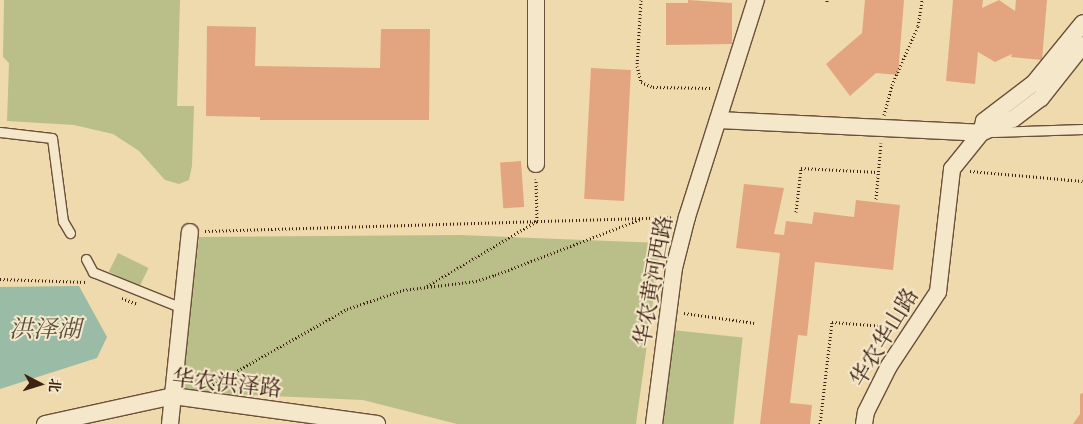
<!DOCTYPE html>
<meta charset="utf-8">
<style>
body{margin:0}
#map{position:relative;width:1083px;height:424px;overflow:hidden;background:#efdaad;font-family:"EB Garamond","Noto Serif SC",serif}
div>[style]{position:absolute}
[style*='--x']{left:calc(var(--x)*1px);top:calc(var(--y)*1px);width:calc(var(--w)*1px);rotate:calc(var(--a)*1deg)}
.green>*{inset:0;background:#babf89;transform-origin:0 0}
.water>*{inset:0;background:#9abba6}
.building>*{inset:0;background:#e3a580;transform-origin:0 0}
.path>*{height:3px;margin-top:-1.5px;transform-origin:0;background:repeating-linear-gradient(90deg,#3f2114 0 1px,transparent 0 3.5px)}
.roads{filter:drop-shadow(1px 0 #6b4f3a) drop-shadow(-1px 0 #6b4f3a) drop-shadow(0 1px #6b4f3a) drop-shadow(0 -1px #6b4f3a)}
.service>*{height:9px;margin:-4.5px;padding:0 4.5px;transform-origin:4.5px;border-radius:4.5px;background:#f5e7ca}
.minor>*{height:16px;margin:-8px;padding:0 8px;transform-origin:8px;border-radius:8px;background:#f5e7ca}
span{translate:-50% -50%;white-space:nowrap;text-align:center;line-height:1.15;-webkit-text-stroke:4px #f5e7ca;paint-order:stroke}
.street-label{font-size:22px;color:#3f2114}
.water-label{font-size:24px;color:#5a4f40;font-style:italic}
.north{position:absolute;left:15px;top:359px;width:50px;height:50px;-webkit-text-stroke:4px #f5e7ca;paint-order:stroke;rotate:95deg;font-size:14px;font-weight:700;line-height:20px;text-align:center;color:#3f2114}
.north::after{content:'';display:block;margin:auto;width:18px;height:22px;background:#3f2114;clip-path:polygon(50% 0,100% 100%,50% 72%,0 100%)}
</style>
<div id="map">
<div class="green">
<i style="clip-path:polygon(4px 0,180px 0,177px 106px,194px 106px,192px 166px,189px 180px,179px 184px,165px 180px,139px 151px,113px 134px,74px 125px,7px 121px,9px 63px,3px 57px)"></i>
<i style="clip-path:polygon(460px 235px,661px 243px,636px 424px,457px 424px,363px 400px,181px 392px,199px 237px)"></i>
<i style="left:118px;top:253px;width:34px;height:21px;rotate:26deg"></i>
<i style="left:672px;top:330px;width:71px;height:95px;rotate:6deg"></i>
</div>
<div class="water">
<i style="clip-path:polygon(79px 286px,107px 337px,97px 358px,0 389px,0 287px)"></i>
</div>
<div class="building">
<i style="clip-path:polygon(688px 0,732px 3px,732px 44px,666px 45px,666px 3px,688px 3px)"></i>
<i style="clip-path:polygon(865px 0,904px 0,898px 75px,876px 73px,850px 96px,826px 64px,862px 33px)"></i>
<i style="clip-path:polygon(953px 0,983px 0,982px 8px,999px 0,1015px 11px,1016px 0,1047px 0,1042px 60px,1011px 57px,1012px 54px,995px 62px,978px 52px,975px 84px,946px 81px)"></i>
<i style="clip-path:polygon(207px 26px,256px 27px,255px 66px,380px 68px,381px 29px,430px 29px,429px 120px,260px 120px,260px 117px,206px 116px)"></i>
<i style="left:591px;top:68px;width:40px;height:131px;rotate:3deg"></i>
<i style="left:521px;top:161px;width:46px;height:21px;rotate:86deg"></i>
<i style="clip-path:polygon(744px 184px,784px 188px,774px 234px,784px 235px,786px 221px,812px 224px,814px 212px,854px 217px,856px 200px,900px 205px,893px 270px,815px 262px,807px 336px,798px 335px,790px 403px,812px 405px,810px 424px,760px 424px,780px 253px,736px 248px)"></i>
<i style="clip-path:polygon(1083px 393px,1083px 424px,1073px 424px,1080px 414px,1080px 394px)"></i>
</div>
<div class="path">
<i style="--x:641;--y:0;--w:66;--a:93.5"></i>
<i style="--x:637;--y:66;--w:16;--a:76"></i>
<i style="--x:641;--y:82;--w:13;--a:23"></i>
<i style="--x:653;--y:87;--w:59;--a:1"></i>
<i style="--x:827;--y:2;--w:2;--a:-90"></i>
<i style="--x:884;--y:115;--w:31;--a:-75"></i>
<i style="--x:892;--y:85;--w:64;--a:-66.2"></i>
<i style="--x:918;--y:26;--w:26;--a:-81"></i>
<i style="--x:970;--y:171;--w:113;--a:5.1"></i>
<i style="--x:876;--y:199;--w:56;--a:-84.9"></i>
<i style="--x:796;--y:212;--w:44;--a:-83.5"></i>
<i style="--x:801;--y:168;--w:77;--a:3"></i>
<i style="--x:205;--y:231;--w:466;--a:-1.7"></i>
<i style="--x:0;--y:279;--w:87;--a:2"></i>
<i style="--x:427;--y:286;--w:128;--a:-30.6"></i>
<i style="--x:537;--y:221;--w:42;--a:-91.4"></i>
<i style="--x:122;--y:298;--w:16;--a:22"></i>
<i style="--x:684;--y:313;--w:72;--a:8"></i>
<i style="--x:210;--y:386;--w:157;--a:-29.3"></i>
<i style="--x:347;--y:309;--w:59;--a:-18.7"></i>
<i style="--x:403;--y:290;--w:74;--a:-7"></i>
<i style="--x:476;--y:281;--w:20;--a:-18"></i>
<i style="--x:495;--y:275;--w:156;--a:-21"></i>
<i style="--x:820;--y:424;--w:103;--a:-83.3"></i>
<i style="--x:832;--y:322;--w:66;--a:4.3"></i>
</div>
<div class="roads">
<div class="service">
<i style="--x:0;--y:132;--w:52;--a:6.6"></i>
<i style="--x:52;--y:138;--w:84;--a:82.5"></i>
<i style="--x:63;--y:221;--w:14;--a:60"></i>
<i style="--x:993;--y:132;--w:90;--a:-1.9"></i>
<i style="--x:86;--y:259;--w:15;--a:62"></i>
<i style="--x:93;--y:272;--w:96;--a:22"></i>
</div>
<div class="minor">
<i style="--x:718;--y:120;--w:263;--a:2.8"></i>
<i style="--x:981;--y:133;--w:35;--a:-24"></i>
<i style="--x:1013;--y:119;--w:35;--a:-37"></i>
<i style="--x:1041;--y:98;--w:68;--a:-51.6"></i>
<i style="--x:536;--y:164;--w:164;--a:-90"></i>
<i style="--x:45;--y:424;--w:131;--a:-12.3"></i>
<i style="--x:173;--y:396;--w:206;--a:7.8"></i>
<i style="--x:170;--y:424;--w:193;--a:-84.1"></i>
<i style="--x:654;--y:424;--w:157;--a:-82.7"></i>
<i style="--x:674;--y:268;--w:53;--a:-75.7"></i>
<i style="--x:687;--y:217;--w:228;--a:-72.4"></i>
<i style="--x:864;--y:424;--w:12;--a:-81"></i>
<i style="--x:866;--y:412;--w:51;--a:-63.4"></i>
<i style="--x:889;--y:366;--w:89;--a:-56.5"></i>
<i style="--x:938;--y:292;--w:124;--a:-83.5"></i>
<i style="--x:952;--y:169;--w:46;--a:-51.1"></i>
<i style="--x:981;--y:133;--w:12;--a:-76"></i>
<i style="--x:984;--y:121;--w:63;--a:-37.2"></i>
<i style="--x:1034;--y:83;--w:77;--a:-50.8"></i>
</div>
</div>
<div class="street-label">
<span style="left:653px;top:281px;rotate:-80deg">华农黄河西路</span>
<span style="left:884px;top:337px;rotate:-59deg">华农华山路</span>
<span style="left:227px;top:383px;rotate:6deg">华农洪泽路</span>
</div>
<div class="water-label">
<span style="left:45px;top:329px">洪泽湖</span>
</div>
<div class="north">北</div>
</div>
